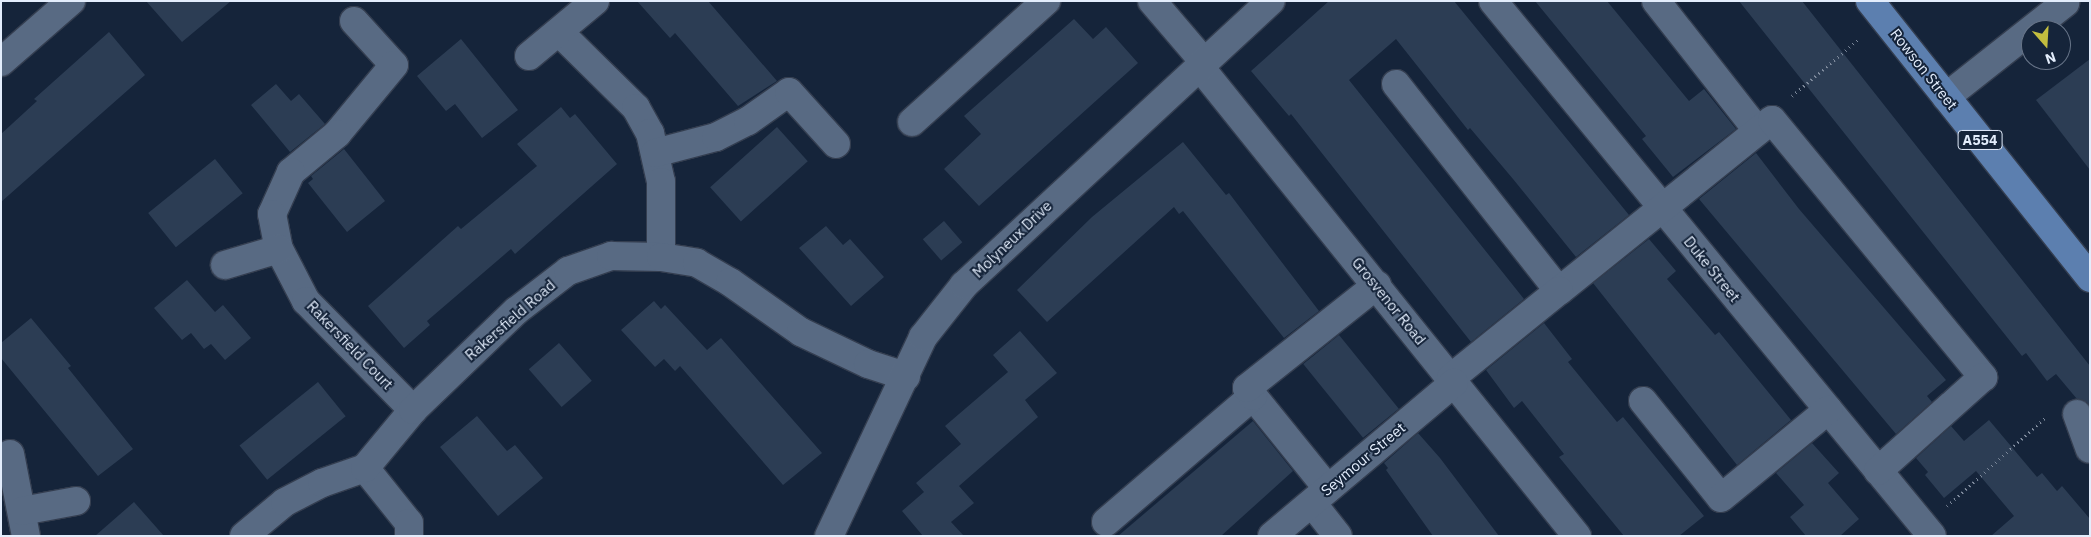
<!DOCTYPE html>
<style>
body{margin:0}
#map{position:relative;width:2091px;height:537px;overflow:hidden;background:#15243a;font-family:"IBM Plex Sans",sans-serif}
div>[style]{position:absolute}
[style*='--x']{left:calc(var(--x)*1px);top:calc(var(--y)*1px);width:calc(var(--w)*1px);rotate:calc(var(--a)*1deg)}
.building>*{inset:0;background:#2c3d54;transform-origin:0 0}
.path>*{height:3px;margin-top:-1.5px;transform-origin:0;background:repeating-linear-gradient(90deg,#7e8a9c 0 1px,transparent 0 5px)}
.roads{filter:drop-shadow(1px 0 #343e50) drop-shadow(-1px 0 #343e50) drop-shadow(0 1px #343e50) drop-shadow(0 -1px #343e50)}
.minor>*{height:28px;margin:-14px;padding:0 14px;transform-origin:14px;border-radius:14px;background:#586a83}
.major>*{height:28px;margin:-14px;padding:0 14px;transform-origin:14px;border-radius:14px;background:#5c7faf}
span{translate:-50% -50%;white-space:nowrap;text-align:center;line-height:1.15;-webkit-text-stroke:4px #15243a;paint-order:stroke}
.shield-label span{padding:1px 4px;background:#15243a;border:1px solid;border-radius:4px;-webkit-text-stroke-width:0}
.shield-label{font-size:14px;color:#e3edfc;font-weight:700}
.street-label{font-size:15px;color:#e3edfc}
.frame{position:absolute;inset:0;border:2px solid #e3edfc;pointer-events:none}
.north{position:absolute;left:2021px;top:20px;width:50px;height:50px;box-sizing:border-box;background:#15243a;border:1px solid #677488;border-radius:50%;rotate:161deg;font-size:14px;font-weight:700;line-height:20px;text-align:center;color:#e3edfc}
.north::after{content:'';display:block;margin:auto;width:18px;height:22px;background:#c2bd3f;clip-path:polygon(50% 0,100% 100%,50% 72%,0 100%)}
</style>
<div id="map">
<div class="building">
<i style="clip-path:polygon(146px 1px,231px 1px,182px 42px)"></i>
<i style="clip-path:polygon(637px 1px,708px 1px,777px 81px,738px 106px,675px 33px,670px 38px)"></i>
<i style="clip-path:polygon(1329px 1px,1454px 1px,1629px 215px,1576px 257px,1513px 179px,1470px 128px,1468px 130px,1396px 39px,1349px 80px,1524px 299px,1471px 342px,1291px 114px,1289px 116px,1251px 71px)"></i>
<i style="clip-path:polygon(1535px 1px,1607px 1px,1689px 101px,1704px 89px,1736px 129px,1673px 177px,1642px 139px,1646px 136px)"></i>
<i style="clip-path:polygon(1739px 1px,1802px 1px,2090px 366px,2090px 406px,2077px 399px,2056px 374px,2047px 381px,2026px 353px,2022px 356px)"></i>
<i style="clip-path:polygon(1074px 19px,1093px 39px,1106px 27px,1138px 63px,979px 206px,944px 169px,981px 134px,964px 116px)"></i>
<i style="clip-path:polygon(109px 32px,145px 75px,1px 202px,1px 134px,37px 101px,34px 99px)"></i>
<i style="clip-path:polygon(461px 39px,518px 110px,482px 138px,455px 104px,446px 111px,417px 76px)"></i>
<i style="clip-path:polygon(2090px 59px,2090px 170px,2036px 100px)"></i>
<i style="clip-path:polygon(276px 84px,291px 101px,299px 94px,325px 124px,290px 152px,251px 105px)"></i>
<i style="clip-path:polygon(561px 107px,570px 118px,575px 114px,617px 164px,515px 254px,511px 249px,427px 321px,430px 325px,404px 348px,368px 306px,458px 226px,461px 229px,537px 166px,517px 144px)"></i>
<i style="left:777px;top:127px;width:46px;height:90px;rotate:48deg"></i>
<i style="clip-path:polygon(1183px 142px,1226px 195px,1229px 193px,1319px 311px,1284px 338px,1183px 211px,1179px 214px,1174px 207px,1047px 322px,1017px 290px,1092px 217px)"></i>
<i style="clip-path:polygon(344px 149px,385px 201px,347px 232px,308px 183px,313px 179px,311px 176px)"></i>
<i style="clip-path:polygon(1756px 153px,1799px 209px,1946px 380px,1927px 396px,1932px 402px,1896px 434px,1699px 199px)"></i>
<i style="left:215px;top:159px;width:44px;height:86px;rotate:51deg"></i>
<i style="left:944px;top:221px;width:28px;height:28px;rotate:49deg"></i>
<i style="clip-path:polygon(826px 226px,843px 245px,850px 239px,884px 277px,851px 306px,799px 248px)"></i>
<i style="clip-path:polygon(1649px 239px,1676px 271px,1667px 279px,1715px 335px,1719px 332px,1791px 420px,1737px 465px,1593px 283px)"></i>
<i style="clip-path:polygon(187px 280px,215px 312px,223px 305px,251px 338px,225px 360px,211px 344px,204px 349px,191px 333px,182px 340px,154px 308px)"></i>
<i style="clip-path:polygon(654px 301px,661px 309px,665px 305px,707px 350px,721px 338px,822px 453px,783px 485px,680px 366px,675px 371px,664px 359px,655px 367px,621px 330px)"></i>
<i style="clip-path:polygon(31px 318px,71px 366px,68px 368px,133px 449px,98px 476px,1px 358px,1px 343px)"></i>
<i style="clip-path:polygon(1544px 323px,1572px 359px,1568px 362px,1617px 422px,1623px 417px,1704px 516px,1679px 536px,1624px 536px,1559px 457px,1564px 454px,1522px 401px,1514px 408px,1486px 370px)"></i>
<i style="clip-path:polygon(1020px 331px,1057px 373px,1025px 400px,1038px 417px,959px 486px,974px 503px,951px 522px,964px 536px,923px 536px,902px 511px,924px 492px,916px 483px,961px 444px,945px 426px,1008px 372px,993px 355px)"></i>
<i style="left:1339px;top:335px;width:95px;height:46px;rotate:51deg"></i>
<i style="left:559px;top:343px;width:50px;height:40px;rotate:49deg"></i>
<i style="left:318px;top:382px;width:44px;height:101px;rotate:51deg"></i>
<i style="clip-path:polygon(477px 416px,507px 451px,515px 445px,543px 478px,498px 516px,440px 447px)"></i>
<i style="clip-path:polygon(1989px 420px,2037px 477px,2042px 473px,2057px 491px,2062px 486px,2090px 519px,2090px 536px,1991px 536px,2014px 516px,1976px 471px,1944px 498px,1925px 475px,1928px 472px,1916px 458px,1951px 426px,1964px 441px)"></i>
<i style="clip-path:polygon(1253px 421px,1293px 471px,1221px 536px,1118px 536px)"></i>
<i style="clip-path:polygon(1418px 433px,1440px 458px,1499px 536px,1433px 536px,1386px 470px,1388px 468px,1384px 463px)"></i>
<i style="clip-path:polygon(1812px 443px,1839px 473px,1828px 483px,1859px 519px,1840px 536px,1806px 536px,1790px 517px,1804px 505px,1776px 473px)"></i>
<i style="clip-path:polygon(134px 502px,164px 536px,95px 536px)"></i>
</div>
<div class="path">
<i style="--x:1792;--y:96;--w:89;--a:-40.5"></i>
<i style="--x:1947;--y:506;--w:133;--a:-42"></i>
</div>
<div class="roads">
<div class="minor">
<i style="--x:1152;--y:1;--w:82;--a:49.5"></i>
<i style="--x:1493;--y:1;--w:692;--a:50.63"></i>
<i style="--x:1656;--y:1;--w:165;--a:51.9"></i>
<i style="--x:354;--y:21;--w:59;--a:47.7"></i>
<i style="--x:394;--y:65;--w:89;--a:129.6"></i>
<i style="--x:337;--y:134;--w:60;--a:140.4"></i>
<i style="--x:291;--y:172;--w:46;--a:114.3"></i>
<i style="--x:272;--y:214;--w:36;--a:79"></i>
<i style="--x:279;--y:249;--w:59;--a:62.6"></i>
<i style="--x:306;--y:301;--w:153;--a:45.5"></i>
<i style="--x:559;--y:32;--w:108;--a:44.6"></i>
<i style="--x:636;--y:108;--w:29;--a:61"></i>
<i style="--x:650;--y:133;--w:50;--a:77.3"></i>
<i style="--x:661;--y:182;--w:75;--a:90"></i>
<i style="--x:529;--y:56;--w:86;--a:-39.8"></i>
<i style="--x:1;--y:62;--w:93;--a:-41.1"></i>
<i style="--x:1200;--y:67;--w:602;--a:51.21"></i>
<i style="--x:1396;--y:84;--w:263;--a:51.8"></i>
<i style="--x:1559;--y:291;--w:273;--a:-38.8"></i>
<i style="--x:1772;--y:120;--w:333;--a:50.6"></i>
<i style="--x:1983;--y:377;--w:141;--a:138.2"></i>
<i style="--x:1946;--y:97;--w:152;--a:-38.3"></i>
<i style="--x:912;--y:122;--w:181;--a:-42.1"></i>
<i style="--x:655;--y:153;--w:63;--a:-14.7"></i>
<i style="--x:716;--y:137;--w:36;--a:-27"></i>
<i style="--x:748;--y:121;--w:50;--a:-35.3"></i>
<i style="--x:789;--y:92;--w:70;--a:47.9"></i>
<i style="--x:225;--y:265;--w:56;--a:-16.5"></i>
<i style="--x:1451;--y:378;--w:139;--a:-38.9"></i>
<i style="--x:1253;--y:396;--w:119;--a:51.1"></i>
<i style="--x:1643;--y:401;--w:124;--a:51.2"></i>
<i style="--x:1721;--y:498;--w:139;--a:-39.4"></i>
<i style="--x:2077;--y:414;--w:37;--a:70"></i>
<i style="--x:10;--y:454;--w:84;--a:79"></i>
<i style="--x:365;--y:468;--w:70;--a:51.3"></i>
<i style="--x:409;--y:523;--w:13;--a:90"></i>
<i style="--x:1312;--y:503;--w:42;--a:51.8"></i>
<i style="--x:22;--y:511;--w:55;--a:-10.5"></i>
<i style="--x:1106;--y:522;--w:194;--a:-40.6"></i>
<i style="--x:1253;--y:396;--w:10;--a:-127"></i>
<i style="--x:1247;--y:388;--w:166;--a:-38.4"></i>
<i style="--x:244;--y:536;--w:53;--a:-39.7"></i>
<i style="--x:285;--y:502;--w:42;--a:-27.2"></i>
<i style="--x:322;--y:483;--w:46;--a:-19.2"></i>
<i style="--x:365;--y:468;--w:75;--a:-50.4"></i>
<i style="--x:413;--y:410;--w:143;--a:-43.9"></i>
<i style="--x:516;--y:311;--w:66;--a:-37.6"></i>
<i style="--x:568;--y:271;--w:46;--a:-19.2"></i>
<i style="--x:611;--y:256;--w:50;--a:1.1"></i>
<i style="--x:661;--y:257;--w:36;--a:9"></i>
<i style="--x:697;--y:263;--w:38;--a:30"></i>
<i style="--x:730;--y:282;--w:87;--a:35.2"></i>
<i style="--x:801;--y:332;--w:74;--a:25.5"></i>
<i style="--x:868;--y:364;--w:40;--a:18"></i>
<i style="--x:829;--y:536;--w:220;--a:-64.7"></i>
<i style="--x:923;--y:337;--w:66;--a:-51.7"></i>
<i style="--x:964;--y:285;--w:418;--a:-42.8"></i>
<i style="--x:1272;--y:536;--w:238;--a:-40.1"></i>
</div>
<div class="major">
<i style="--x:1870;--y:1;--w:354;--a:51.5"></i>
</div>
</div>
<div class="shield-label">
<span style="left:1980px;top:140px">A554</span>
</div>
<div class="street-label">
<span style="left:1924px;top:69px;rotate:52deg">Rowson Street</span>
<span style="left:1012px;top:239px;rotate:-44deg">Molyneux Drive</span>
<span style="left:1712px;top:269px;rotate:51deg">Duke Street</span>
<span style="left:1389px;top:301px;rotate:51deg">Grosvenor Road</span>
<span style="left:510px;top:320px;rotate:-41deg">Rakersfield Road</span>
<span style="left:350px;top:345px;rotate:46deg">Rakersfield Court</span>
<span style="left:1363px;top:459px;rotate:-40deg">Seymour Street</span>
</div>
<div class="frame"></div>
<div class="north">N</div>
</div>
